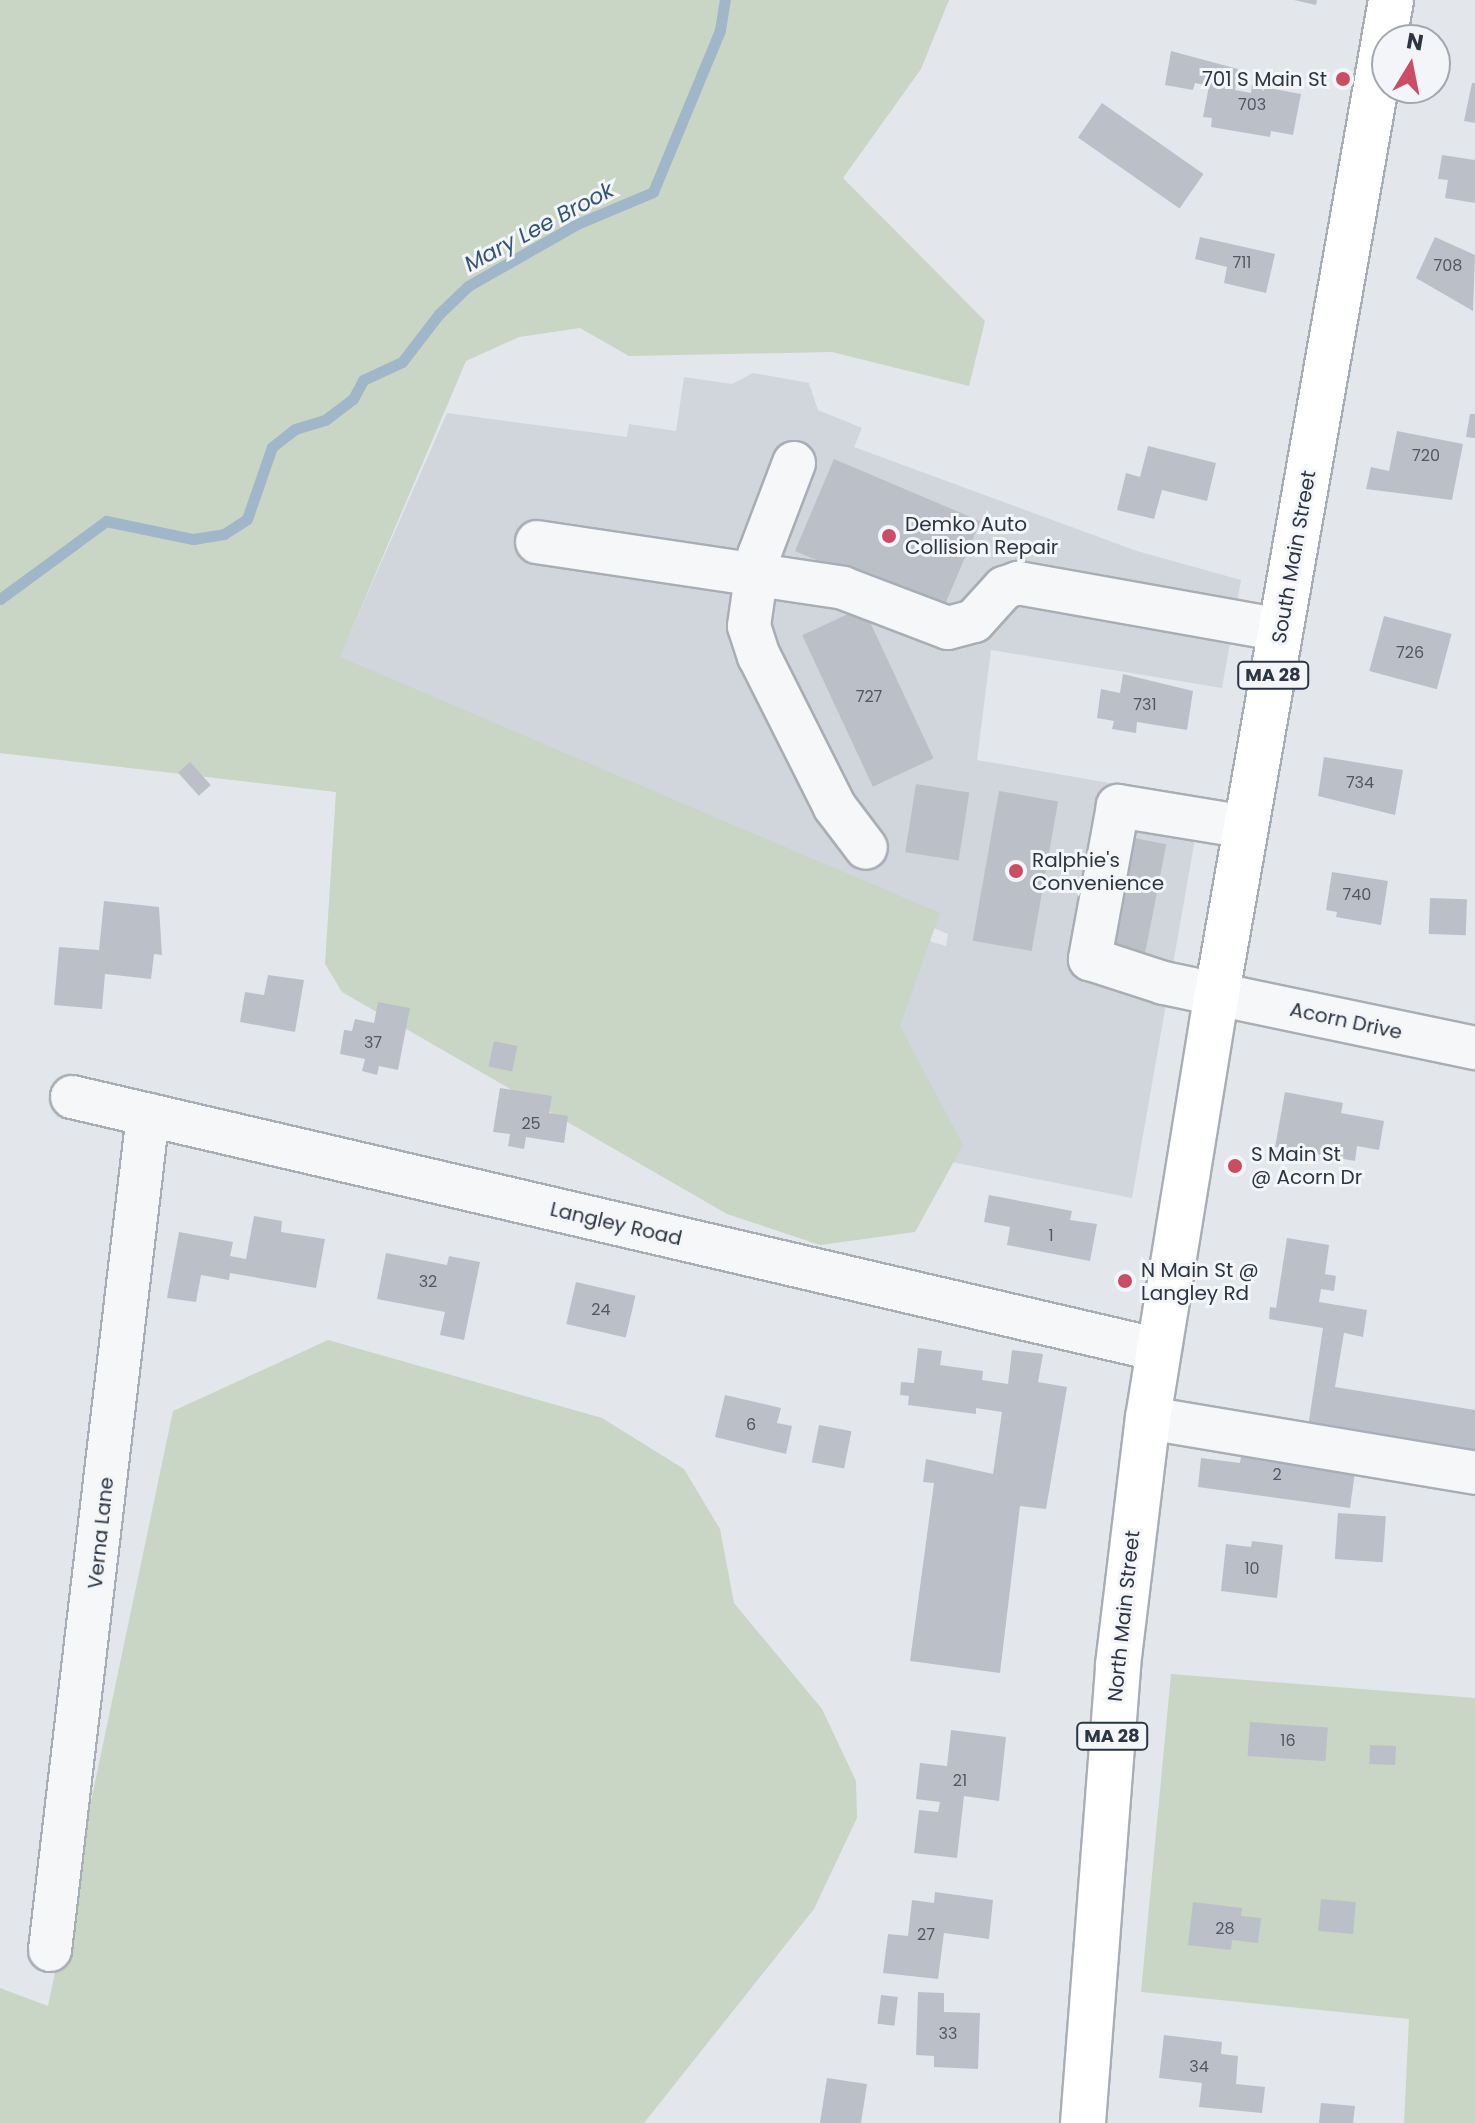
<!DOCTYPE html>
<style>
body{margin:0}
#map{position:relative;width:1475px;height:2123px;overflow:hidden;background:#e3e7eb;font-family:Poppins,sans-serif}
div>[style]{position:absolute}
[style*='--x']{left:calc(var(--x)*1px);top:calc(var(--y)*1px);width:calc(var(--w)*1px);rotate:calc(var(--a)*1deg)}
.built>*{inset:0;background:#d1d6dd}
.green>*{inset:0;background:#c9d5c5}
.stream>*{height:11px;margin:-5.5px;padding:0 5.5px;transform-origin:5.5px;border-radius:5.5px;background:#a0b6c9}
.building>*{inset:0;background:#bbc0c8;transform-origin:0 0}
.roads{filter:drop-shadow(2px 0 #a8aeb5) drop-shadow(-2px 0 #a8aeb5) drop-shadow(0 2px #a8aeb5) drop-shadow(0 -2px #a8aeb5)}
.minor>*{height:42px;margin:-21px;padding:0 21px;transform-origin:21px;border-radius:21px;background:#f6f7f9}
.major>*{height:44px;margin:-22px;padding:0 22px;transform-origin:22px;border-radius:22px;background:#fff}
.dots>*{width:22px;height:22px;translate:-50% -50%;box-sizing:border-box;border:4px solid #f3f5f8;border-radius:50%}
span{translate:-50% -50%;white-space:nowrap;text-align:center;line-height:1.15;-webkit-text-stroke:6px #f3f5f8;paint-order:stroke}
.number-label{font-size:16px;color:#4f5864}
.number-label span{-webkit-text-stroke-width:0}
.shield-label span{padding:2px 6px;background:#f3f5f8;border:2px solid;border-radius:6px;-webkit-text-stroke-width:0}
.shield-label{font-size:18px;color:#2b3543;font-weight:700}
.poi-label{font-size:20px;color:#2b3543}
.right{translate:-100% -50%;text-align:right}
.left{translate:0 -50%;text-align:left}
.street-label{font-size:20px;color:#2b3543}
.water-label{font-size:22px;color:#365576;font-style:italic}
.north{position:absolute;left:1371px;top:24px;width:80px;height:80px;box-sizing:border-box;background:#f3f5f8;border:2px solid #a3a8b0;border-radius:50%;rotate:10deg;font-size:22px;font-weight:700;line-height:32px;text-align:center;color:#2b3543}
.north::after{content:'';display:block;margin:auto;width:28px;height:36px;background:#cb4d65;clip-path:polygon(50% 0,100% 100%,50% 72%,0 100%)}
</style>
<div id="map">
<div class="built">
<i style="clip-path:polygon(753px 373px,809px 383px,818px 410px,862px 428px,854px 447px,1137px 551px,1241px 580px,1222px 688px,991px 650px,977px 760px,1202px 799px,1132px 1198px,846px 1141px,869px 923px,946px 946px,948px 934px,333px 672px,447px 413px,627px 437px,629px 424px,676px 431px,684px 377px,732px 384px)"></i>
</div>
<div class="green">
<i style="clip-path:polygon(0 0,949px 0,921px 69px,843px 178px,985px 321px,969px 386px,832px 352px,629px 356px,580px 328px,519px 337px,466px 361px,340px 657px,940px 913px,900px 1026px,963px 1145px,915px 1232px,820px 1245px,727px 1214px,342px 992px,325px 964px,336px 792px,0 753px)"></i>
<i style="clip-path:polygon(328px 1340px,602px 1418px,684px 1469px,720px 1529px,734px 1603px,822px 1709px,856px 1781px,857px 1818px,814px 1909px,644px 2123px,0 2123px,0 1988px,48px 2006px,173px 1411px)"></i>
<i style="clip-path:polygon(1171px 1674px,1475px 1698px,1475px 2123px,1404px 2123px,1409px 2019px,1141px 1992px)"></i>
</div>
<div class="stream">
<i style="--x:0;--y:599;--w:132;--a:-36.3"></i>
<i style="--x:106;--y:521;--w:89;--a:11.7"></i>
<i style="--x:193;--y:539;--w:31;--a:-9"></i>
<i style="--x:224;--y:534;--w:27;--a:-33"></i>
<i style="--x:247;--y:519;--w:76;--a:-70.9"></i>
<i style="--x:272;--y:447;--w:29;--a:-38"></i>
<i style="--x:295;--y:429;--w:31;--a:-17"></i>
<i style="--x:325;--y:420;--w:35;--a:-37"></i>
<i style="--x:353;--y:399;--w:21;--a:-62"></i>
<i style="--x:363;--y:380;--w:43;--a:-24.8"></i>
<i style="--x:402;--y:362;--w:61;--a:-52.4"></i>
<i style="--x:439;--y:314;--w:40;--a:-44"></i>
<i style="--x:468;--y:286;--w:125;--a:-29.6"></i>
<i style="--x:577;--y:224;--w:82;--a:-22.8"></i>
<i style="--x:653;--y:192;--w:175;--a:-67.5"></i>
<i style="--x:720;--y:30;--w:30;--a:-81"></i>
</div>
<div class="building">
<i style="clip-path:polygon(1294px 0,1317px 0,1316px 5px)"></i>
<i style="clip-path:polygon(1171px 51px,1238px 69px,1235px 90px,1251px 93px,1252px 85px,1301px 94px,1293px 135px,1271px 131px,1270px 137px,1211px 127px,1212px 118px,1203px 117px,1209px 86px,1195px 83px,1193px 90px,1165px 85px)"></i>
<i style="clip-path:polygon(1472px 83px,1475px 83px,1475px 123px,1464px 121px)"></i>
<i style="left:1102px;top:103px;width:124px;height:42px;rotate:35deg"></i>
<i style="clip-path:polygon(1442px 155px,1475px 160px,1475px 203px,1445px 198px,1448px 180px,1438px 179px)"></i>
<i style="clip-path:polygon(1200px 237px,1275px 254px,1266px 293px,1224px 283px,1227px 267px,1195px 259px)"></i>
<i style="clip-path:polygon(1435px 237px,1475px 255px,1473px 311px,1416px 278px)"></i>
<i style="clip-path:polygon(1470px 414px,1475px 414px,1475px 438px,1466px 437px)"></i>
<i style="clip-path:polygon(1397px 431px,1463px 444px,1452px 500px,1366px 489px,1371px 467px,1389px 471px)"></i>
<i style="clip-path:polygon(1148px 446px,1216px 463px,1207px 501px,1162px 490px,1154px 519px,1117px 510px,1126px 473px,1140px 477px)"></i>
<i style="left:834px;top:459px;width:159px;height:100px;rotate:23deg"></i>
<i style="left:863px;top:607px;width:167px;height:67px;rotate:65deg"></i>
<i style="left:1384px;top:616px;width:70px;height:57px;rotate:15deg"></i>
<i style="clip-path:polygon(1123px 674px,1193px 691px,1187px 730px,1137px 722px,1136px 733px,1112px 729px,1114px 721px,1097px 718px,1101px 689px,1120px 693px)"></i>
<i style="clip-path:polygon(1324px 757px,1403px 770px,1395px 815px,1318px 796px)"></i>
<i style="left:190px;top:762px;width:31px;height:16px;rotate:48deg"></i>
<i style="left:916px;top:784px;width:54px;height:69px;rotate:9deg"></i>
<i style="left:999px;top:791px;width:60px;height:152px;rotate:10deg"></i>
<i style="left:1129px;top:837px;width:38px;height:117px;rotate:11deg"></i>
<i style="clip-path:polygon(1332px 872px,1388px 881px,1381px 925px,1336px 917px,1337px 912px,1326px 910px)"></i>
<i style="left:1430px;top:898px;width:37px;height:36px;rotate:2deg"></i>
<i style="clip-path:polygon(104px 901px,159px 907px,162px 955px,154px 954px,151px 979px,105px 974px,102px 1009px,54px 1005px,59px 947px,99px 950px)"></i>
<i style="clip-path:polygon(268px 975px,304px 980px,295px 1032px,240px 1022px,245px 992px,264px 995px)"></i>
<i style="clip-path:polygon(378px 1002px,410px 1008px,398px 1070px,379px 1066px,377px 1075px,362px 1071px,365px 1059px,340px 1054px,344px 1030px,352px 1031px,355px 1019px,374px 1023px)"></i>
<i style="left:494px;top:1041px;width:24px;height:26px;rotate:12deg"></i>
<i style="clip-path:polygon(500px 1088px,552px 1096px,549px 1113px,568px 1116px,564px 1143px,526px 1137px,524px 1149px,508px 1146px,510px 1134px,493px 1132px)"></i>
<i style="clip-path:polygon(1285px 1092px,1343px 1103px,1341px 1113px,1384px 1121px,1379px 1150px,1357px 1146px,1355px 1161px,1275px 1147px)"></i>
<i style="clip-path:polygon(989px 1195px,1072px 1211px,1070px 1220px,1097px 1224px,1090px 1261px,1007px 1245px,1010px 1227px,984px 1222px)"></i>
<i style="clip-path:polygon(254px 1216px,282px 1221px,281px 1232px,325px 1239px,316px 1288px,230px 1273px,229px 1280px,201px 1275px,196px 1302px,167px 1298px,179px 1232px,233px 1242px,230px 1256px,246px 1259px)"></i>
<i style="clip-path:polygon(1287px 1238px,1329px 1245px,1325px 1274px,1336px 1276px,1334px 1291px,1321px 1289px,1319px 1302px,1367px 1310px,1363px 1337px,1344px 1333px,1335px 1387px,1475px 1410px,1475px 1454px,1308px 1427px,1323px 1328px,1269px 1319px,1270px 1307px,1276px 1308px)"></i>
<i style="clip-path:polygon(386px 1253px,447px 1265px,449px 1256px,480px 1262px,464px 1340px,440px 1335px,445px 1312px,377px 1299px)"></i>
<i style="left:576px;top:1282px;width:61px;height:43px;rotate:13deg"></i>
<i style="clip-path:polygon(918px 1348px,942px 1351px,940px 1365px,983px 1371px,982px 1380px,1008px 1384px,1012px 1350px,1043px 1354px,1038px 1382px,1067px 1387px,1046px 1509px,1020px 1506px,1000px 1673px,910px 1661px,934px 1483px,923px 1482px,926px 1459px,993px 1474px,1002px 1412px,976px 1408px,976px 1414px,908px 1405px,909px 1396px,900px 1395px,901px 1382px,914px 1383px)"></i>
<i style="clip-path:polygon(725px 1395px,781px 1408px,777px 1423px,792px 1426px,786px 1454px,715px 1437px)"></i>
<i style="left:819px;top:1425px;width:33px;height:38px;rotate:11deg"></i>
<i style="clip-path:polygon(1243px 1443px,1357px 1458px,1350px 1508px,1198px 1487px,1201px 1458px,1240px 1463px)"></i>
<i style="left:1338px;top:1513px;width:48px;height:46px;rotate:4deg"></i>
<i style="clip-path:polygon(1252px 1541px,1283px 1545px,1277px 1598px,1221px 1591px,1226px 1544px,1251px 1547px)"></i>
<i style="left:1250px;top:1722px;width:78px;height:34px;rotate:4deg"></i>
<i style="clip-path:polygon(951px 1730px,1006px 1737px,999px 1801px,964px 1796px,957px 1858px,914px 1853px,919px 1810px,938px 1812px,940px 1802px,916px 1799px,920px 1763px,947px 1766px)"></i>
<i style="left:1370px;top:1745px;width:26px;height:19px;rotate:2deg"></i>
<i style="clip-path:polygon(935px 1892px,993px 1900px,989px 1939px,944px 1933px,938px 1979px,883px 1973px,888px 1934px,908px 1936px,912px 1900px,934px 1903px)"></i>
<i style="left:1321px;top:1899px;width:35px;height:32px;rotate:5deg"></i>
<i style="clip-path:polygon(1193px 1902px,1242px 1908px,1241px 1916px,1261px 1918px,1258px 1943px,1232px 1940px,1231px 1950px,1188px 1945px)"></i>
<i style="clip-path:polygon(918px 1992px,944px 1993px,944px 2012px,980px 2013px,978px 2069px,934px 2067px,934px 2056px,916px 2055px)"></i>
<i style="left:881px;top:1995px;width:17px;height:29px;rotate:7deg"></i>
<i style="clip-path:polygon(1164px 2035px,1222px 2042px,1221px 2054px,1238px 2056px,1236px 2084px,1265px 2087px,1262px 2113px,1199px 2107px,1202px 2083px,1159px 2078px)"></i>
<i style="clip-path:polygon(827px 2078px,867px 2084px,861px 2123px,820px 2123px)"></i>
<i style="clip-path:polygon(1321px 2103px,1355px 2106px,1353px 2123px,1319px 2123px)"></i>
</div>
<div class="roads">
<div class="minor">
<i style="--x:794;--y:463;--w:98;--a:110.8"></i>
<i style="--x:759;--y:555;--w:72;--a:98"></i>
<i style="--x:749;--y:626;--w:32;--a:72"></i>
<i style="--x:759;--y:656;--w:169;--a:63.3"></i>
<i style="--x:835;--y:807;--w:51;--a:52.9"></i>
<i style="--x:537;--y:542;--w:309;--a:8.5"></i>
<i style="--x:843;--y:588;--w:112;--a:20.9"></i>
<i style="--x:948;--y:628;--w:27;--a:-15"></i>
<i style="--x:974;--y:621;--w:45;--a:-47.7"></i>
<i style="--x:1004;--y:588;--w:15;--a:-20"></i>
<i style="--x:1018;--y:583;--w:267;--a:10.1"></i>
<i style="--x:1246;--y:827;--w:130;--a:-170.7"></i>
<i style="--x:1118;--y:806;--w:156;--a:100.4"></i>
<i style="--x:1090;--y:959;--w:78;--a:18"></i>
<i style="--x:1164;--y:983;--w:318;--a:11.8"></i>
<i style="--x:72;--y:1097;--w:1116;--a:13.1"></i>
<i style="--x:1148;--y:1418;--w:332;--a:9.5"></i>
<i style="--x:50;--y:1950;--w:841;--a:-83.31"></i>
</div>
<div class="major">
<i style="--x:1083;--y:2123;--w:459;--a:-85.6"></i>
<i style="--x:1118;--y:1665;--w:249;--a:-83.1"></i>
<i style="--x:1148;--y:1418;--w:431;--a:-80.8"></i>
<i style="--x:1217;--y:993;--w:1008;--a:-80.06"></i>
</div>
</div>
<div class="dots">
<i style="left:1343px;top:79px;background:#cb4d65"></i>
<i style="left:889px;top:536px;background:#cb4d65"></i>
<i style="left:1016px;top:871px;background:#cb4d65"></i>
<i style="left:1235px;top:1166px;background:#cb4d65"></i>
<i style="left:1125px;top:1281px;background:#cb4d65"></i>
</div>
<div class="number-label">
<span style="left:1252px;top:105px">703</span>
<span style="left:1242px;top:263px">711</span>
<span style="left:1448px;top:266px">708</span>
<span style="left:1426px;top:456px">720</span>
<span style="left:1410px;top:653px">726</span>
<span style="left:869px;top:697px">727</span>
<span style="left:1145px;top:705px">731</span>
<span style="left:1360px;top:783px">734</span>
<span style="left:1357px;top:895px">740</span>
<span style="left:373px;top:1043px">37</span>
<span style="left:531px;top:1124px">25</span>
<span style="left:1051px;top:1236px">1</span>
<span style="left:428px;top:1282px">32</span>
<span style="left:601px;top:1310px">24</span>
<span style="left:751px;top:1425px">6</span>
<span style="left:1277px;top:1475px">2</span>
<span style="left:1252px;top:1569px">10</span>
<span style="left:1288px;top:1741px">16</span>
<span style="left:960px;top:1781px">21</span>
<span style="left:1225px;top:1929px">28</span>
<span style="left:926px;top:1935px">27</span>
<span style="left:948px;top:2034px">33</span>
<span style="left:1199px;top:2067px">34</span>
</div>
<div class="shield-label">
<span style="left:1273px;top:675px">MA 28</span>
<span style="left:1112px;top:1736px">MA 28</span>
</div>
<div class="poi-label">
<span class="right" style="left:1327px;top:79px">701 S Main St</span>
<span class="left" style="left:905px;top:536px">Demko Auto<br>Collision Repair</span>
<span class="left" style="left:1032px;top:872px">Ralphie's<br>Convenience</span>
<span class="left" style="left:1251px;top:1166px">S Main St<br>@ Acorn Dr</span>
<span class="left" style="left:1141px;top:1282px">N Main St @<br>Langley Rd</span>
</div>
<div class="street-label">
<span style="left:1294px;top:557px;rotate:-80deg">South Main Street</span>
<span style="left:1346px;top:1021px;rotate:12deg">Acorn Drive</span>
<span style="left:616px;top:1224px;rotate:13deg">Langley Road</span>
<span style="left:101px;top:1533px;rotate:-84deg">Verna Lane</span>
<span style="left:1124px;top:1616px;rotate:-84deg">North Main Street</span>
</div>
<div class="water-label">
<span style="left:539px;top:227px;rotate:-28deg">Mary Lee Brook</span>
</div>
<div class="north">N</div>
</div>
